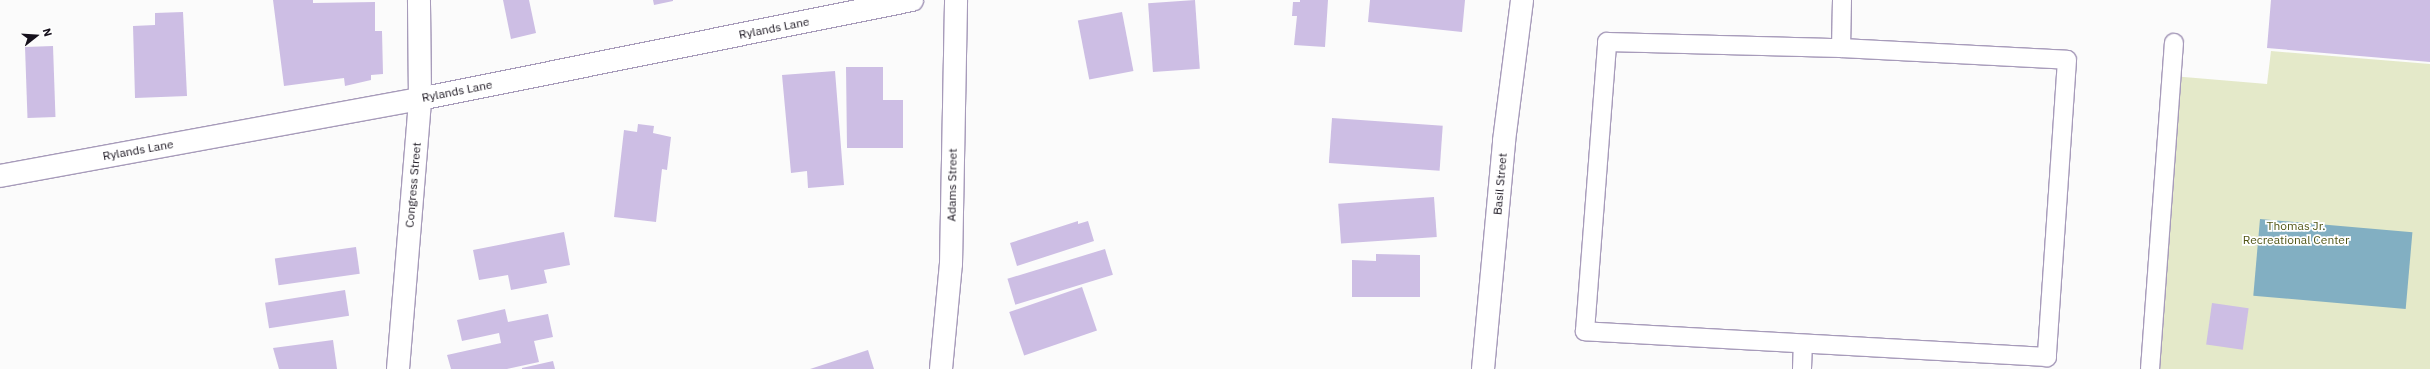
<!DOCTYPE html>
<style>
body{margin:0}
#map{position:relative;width:2430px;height:369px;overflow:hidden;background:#fbfbfb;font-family:"IBM Plex Sans",sans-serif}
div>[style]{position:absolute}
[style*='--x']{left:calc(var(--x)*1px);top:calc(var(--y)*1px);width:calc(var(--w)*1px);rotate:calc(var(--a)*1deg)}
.green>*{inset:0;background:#e4e9c9}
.water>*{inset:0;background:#82afc2;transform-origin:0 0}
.building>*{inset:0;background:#cdbee4;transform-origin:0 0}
.roads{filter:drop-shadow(1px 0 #a79bba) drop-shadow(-1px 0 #a79bba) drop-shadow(0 1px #a79bba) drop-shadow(0 -1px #a79bba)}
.service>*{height:18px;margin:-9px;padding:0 9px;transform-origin:9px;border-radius:9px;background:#fff}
.minor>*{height:22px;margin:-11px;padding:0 11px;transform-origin:11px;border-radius:11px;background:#fff}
.tertiary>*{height:22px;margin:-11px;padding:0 11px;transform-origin:11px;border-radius:11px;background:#fff}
span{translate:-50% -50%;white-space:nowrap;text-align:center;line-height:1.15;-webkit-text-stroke:3.5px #fff;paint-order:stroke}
.street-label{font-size:12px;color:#15101b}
.park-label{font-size:12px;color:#515616}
.north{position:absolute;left:16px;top:16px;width:40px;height:40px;-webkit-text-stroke:3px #fff;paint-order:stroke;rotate:73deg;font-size:11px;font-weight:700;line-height:16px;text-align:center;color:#15101b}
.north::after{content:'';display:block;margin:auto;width:14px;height:18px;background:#15101b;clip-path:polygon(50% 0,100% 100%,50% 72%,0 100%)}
</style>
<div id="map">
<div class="green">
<i style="clip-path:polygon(2271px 51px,2430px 64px,2430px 369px,2150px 369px,2172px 76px,2267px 84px)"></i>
</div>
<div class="water">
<i style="left:2260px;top:219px;width:153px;height:77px;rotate:5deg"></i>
</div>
<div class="building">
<i style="clip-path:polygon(273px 0,313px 0,313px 3px,375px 2px,375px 31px,382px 31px,383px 74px,371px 75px,371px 80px,345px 86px,344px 78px,284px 86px)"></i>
<i style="clip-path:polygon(503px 0,529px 0,536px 33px,511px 39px)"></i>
<i style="clip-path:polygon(653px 0,673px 0,673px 1px,654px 5px)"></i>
<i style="left:1195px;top:0;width:69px;height:47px;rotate:86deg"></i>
<i style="clip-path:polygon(1300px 0,1328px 0,1325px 47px,1294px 45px,1297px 16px,1292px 16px,1293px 2px,1300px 2px)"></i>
<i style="clip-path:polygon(1370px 0,1465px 0,1462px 32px,1368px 22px)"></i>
<i style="clip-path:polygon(2271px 0,2430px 0,2430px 62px,2267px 48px)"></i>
<i style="clip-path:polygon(183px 12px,187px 96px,135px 98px,133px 26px,155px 25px,155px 13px)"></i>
<i style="left:1122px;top:12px;width:60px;height:45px;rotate:79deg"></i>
<i style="left:53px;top:46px;width:71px;height:28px;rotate:88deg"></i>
<i style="clip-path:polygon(846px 67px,883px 67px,883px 100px,903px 100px,903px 148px,847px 148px)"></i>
<i style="clip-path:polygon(835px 71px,844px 185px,808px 188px,807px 171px,791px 173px,782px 75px)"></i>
<i style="left:1332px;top:118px;width:111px;height:45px;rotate:4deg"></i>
<i style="clip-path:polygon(638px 124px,654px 126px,653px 133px,671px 137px,667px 170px,662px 169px,656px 222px,614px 217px,624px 130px,637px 132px)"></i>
<i style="left:1434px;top:197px;width:40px;height:96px;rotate:86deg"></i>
<i style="clip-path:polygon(1078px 221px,1078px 224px,1088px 221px,1094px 241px,1017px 266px,1010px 243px)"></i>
<i style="clip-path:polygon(564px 232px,570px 265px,544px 270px,547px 283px,511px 290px,508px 275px,479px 280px,473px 250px)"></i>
<i style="left:356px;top:247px;width:27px;height:82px;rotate:82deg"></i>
<i style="left:1105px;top:249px;width:27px;height:102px;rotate:73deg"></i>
<i style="clip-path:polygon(1376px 254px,1420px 255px,1420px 297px,1352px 297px,1352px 260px,1376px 261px)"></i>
<i style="left:1082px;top:287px;width:46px;height:77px;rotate:71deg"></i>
<i style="left:345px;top:290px;width:26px;height:81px;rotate:81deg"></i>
<i style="left:2212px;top:303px;width:37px;height:42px;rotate:8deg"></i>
<i style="clip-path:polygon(505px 309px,508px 322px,548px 314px,553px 337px,534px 341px,539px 362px,507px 369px,451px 369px,447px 355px,501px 343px,499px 333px,462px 341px,457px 320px)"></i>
<i style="clip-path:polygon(333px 340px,337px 369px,279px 369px,273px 348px)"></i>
<i style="clip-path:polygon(868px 350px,874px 369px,810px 369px)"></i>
<i style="clip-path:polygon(553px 361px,555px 369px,522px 369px,522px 368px)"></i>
</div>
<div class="roads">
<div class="service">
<i style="--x:1607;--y:42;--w:234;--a:1.5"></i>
<i style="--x:1841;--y:48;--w:226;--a:3"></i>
<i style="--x:2067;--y:60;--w:298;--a:93.9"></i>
<i style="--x:2047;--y:357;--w:463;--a:-176.8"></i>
<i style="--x:1585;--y:331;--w:290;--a:-85.6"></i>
<i style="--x:1841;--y:48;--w:48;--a:-88.8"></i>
<i style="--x:1802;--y:369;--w:25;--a:-88"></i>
<i style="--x:2150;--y:369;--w:327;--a:-85.8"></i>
</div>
<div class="minor">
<i style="--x:0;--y:176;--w:427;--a:-10.4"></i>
<i style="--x:420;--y:99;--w:502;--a:-11.38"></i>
<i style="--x:941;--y:369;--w:105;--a:-84.6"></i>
<i style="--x:951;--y:264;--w:264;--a:-88.9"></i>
<i style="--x:1483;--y:369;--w:229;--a:-84.7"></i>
<i style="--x:1504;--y:141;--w:142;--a:-82.7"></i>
</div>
<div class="tertiary">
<i style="--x:398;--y:369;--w:271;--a:-85.3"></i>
<i style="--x:420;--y:99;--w:99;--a:-90.6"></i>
</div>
</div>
<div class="street-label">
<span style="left:774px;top:28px;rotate:-11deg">Rylands Lane</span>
<span style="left:457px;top:91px;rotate:-11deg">Rylands Lane</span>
<span style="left:138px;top:150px;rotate:-10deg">Rylands Lane</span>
<span style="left:1500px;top:184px;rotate:-85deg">Basil Street</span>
<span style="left:413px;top:185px;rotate:-85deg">Congress Street</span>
<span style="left:952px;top:185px;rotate:-89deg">Adams Street</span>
</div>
<div class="park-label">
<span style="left:2296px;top:233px">Thomas Jr.<br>Recreational Center</span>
</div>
<div class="north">N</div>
</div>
